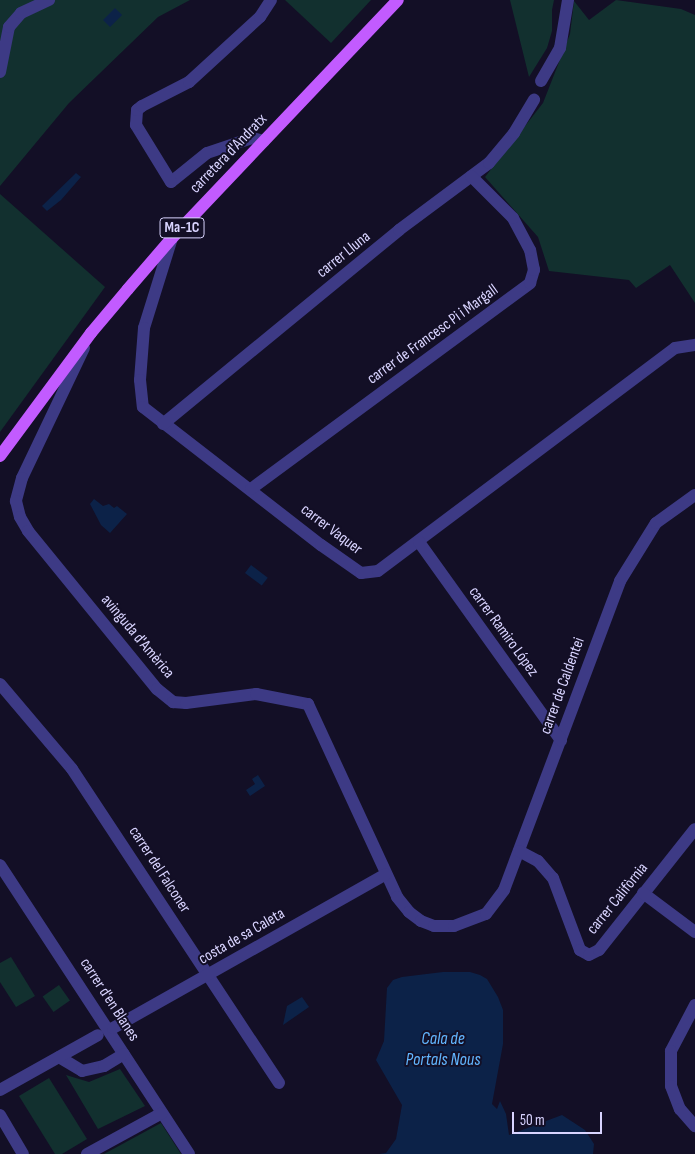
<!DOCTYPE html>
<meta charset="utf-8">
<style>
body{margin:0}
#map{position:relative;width:695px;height:1154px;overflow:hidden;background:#130f26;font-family:"Sofia Sans Condensed",sans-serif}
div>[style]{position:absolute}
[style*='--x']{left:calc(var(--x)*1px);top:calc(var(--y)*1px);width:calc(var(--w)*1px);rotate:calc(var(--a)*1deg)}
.green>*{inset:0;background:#12302f;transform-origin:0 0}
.water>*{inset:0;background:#0c2248;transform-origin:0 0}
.minor>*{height:12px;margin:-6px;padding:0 6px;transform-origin:6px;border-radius:6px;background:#3d3a85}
.major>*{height:12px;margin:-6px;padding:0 6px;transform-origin:6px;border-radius:6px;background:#c25bff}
span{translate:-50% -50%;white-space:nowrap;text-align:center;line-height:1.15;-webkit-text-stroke:4px #130f26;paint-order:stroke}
.shield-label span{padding:1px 4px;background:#130f26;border:1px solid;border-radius:4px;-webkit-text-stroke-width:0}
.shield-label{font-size:15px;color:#d9d4ff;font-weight:700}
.street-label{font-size:16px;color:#d9d4ff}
.water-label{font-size:18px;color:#62b6ff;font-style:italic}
.scale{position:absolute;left:512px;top:1112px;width:90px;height:22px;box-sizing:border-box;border:2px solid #d9d4ff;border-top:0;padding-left:6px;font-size:15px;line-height:18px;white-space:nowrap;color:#d9d4ff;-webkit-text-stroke:4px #130f26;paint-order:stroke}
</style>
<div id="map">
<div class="green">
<i style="clip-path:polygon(0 0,190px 0,158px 17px,69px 103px,0 186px)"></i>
<i style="clip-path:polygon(285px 0,371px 0,331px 43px)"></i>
<i style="clip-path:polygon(510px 0,554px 0,552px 10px,552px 31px,547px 48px,529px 77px)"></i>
<i style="clip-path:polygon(616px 0,681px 9px,695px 15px,695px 303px,670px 265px,636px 288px,629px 280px,549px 271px,538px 237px,485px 177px,543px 103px,570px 34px,574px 1px,589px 20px)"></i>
<i style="clip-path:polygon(0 194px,105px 287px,0 432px)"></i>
<i style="clip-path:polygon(11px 957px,35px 996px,16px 1007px,0 982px,0 963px)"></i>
<i style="left:59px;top:985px;width:19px;height:20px;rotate:55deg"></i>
<i style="clip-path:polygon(120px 1069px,145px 1106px,98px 1129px,66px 1075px,89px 1082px)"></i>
<i style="clip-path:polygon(49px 1078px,87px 1139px,62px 1154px,55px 1154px,19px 1096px)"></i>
<i style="clip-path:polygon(161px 1123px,181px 1154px,104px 1154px)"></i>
</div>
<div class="water">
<i style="left:115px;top:8px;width:10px;height:17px;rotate:45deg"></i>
<i style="clip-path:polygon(76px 173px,81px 177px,61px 200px,47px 211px,42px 206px)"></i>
<i style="clip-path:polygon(94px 499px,103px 506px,109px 504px,114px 508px,117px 506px,127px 514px,110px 533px,101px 525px,90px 504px)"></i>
<i style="left:251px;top:565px;width:21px;height:10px;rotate:37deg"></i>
<i style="clip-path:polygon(258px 775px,265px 786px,250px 796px,246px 790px,255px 784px,252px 779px)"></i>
<i style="clip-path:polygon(443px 972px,470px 972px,480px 975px,487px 979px,498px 997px,503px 1010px,503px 1044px,492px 1104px,497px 1109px,500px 1101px,506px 1114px,509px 1135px,562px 1115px,585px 1130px,594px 1144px,593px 1154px,379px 1154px,386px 1153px,396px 1139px,402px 1105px,376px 1060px,384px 1041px,387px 988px,393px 980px,402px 977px)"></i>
<i style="clip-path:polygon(302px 997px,309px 1007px,283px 1025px,287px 1006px)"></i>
</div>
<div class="minor">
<i style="--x:0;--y:72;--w:46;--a:-78.7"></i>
<i style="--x:9;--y:27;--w:18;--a:-49"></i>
<i style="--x:21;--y:13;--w:31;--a:-25"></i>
<i style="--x:541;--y:81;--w:38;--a:-60"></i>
<i style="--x:560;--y:48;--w:49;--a:-80.5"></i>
<i style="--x:264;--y:141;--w:12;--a:-166"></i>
<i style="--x:252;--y:138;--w:47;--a:161.6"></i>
<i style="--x:207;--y:153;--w:46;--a:141.1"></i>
<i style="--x:171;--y:182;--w:67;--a:-121.6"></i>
<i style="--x:136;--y:125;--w:15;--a:-86"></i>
<i style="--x:137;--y:110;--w:6;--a:-39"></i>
<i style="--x:142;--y:106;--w:53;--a:-27.1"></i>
<i style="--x:189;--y:82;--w:96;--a:-42.5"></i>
<i style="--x:260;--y:17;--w:20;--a:-57"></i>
<i style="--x:172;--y:238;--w:94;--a:107.3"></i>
<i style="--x:144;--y:328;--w:52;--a:94.4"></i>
<i style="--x:140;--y:380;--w:27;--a:84"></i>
<i style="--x:143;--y:407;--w:225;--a:37.8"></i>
<i style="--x:321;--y:545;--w:49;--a:35"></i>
<i style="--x:361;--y:573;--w:17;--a:-7"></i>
<i style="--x:378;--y:571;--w:371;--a:-36.9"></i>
<i style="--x:675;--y:348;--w:20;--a:-9"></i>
<i style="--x:84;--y:348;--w:144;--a:115.5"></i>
<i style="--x:22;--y:478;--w:24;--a:105"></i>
<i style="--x:16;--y:501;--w:16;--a:76"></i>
<i style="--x:20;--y:517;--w:16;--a:60"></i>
<i style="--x:28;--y:531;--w:204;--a:50.8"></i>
<i style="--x:157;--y:689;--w:21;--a:39"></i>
<i style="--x:173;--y:702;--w:13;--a:4"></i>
<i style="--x:186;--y:703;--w:71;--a:-7.3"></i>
<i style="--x:256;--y:694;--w:53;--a:10.9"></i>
<i style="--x:308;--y:704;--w:213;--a:65.2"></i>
<i style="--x:397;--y:897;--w:19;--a:51"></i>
<i style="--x:409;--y:912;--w:15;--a:37"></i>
<i style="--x:421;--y:921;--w:14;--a:21"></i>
<i style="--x:434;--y:926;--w:20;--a:0"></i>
<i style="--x:454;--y:926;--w:34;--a:-21"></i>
<i style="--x:486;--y:914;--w:30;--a:-53"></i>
<i style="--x:504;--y:890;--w:330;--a:-69.4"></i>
<i style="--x:620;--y:581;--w:68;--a:-58.2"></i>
<i style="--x:656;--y:523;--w:48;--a:-35.7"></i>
<i style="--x:163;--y:424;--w:306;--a:-39.4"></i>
<i style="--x:399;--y:230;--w:112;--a:-36.7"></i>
<i style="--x:489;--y:163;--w:39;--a:-50"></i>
<i style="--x:514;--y:133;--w:39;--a:-59"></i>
<i style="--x:251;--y:489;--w:347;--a:-36.4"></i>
<i style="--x:530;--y:283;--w:14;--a:-73"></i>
<i style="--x:534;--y:270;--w:20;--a:-101"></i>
<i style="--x:530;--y:250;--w:36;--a:-118"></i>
<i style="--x:513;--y:218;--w:59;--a:-135"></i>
<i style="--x:419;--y:542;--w:244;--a:54.4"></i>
<i style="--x:0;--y:684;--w:111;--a:49.7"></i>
<i style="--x:72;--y:769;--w:376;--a:56.6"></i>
<i style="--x:519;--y:851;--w:21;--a:28"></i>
<i style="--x:538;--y:861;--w:23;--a:49"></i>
<i style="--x:553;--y:878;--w:77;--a:69.4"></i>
<i style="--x:580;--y:950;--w:10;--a:29"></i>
<i style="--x:589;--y:955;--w:11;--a:-27"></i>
<i style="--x:599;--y:950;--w:154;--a:-51.6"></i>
<i style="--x:0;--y:865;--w:345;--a:56.8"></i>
<i style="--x:643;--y:893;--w:65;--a:36.9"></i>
<i style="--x:695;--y:1005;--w:52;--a:117.6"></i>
<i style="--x:671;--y:1051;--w:35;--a:90"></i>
<i style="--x:671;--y:1086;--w:25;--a:69"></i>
<i style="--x:680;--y:1109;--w:23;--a:49"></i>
<i style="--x:113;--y:1028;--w:313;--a:-29.4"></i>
<i style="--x:59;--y:1057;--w:27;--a:31"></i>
<i style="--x:82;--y:1071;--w:23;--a:-13"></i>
<i style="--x:104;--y:1066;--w:23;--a:-31"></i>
<i style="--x:0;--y:1090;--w:112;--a:-29.3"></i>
<i style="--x:0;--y:1115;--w:45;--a:59.5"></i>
<i style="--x:87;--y:1154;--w:85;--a:-28.7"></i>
</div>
<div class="major">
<i style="--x:0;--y:456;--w:153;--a:-53.5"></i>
<i style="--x:91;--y:333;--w:57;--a:-49.9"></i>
<i style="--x:128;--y:289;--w:67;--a:-49.2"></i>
<i style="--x:172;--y:238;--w:328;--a:-46.5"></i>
</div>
<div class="shield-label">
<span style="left:182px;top:228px">Ma-1C</span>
</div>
<div class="street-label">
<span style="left:229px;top:154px;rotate:-46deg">carretera d'Andratx</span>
<span style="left:344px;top:255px;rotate:-39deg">carrer Lluna</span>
<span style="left:433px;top:335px;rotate:-36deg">carrer de Francesc Pi i Margall</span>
<span style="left:331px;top:530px;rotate:37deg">carrer Vaquer</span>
<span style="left:503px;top:632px;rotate:54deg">carrer Ramiro López</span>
<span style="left:137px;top:637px;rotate:50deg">avinguda d'Amèrica</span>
<span style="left:563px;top:686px;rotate:-70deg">carrer de Caldentei</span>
<span style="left:159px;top:870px;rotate:57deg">carrer del Falconer</span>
<span style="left:618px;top:899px;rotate:-51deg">carrer Califòrnia</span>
<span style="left:242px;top:937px;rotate:-30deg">costa de sa Caleta</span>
<span style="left:109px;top:1000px;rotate:57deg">carrer d'en Blanes</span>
</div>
<div class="water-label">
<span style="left:443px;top:1050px">Cala de<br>Portals Nous</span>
</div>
<div class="scale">50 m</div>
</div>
